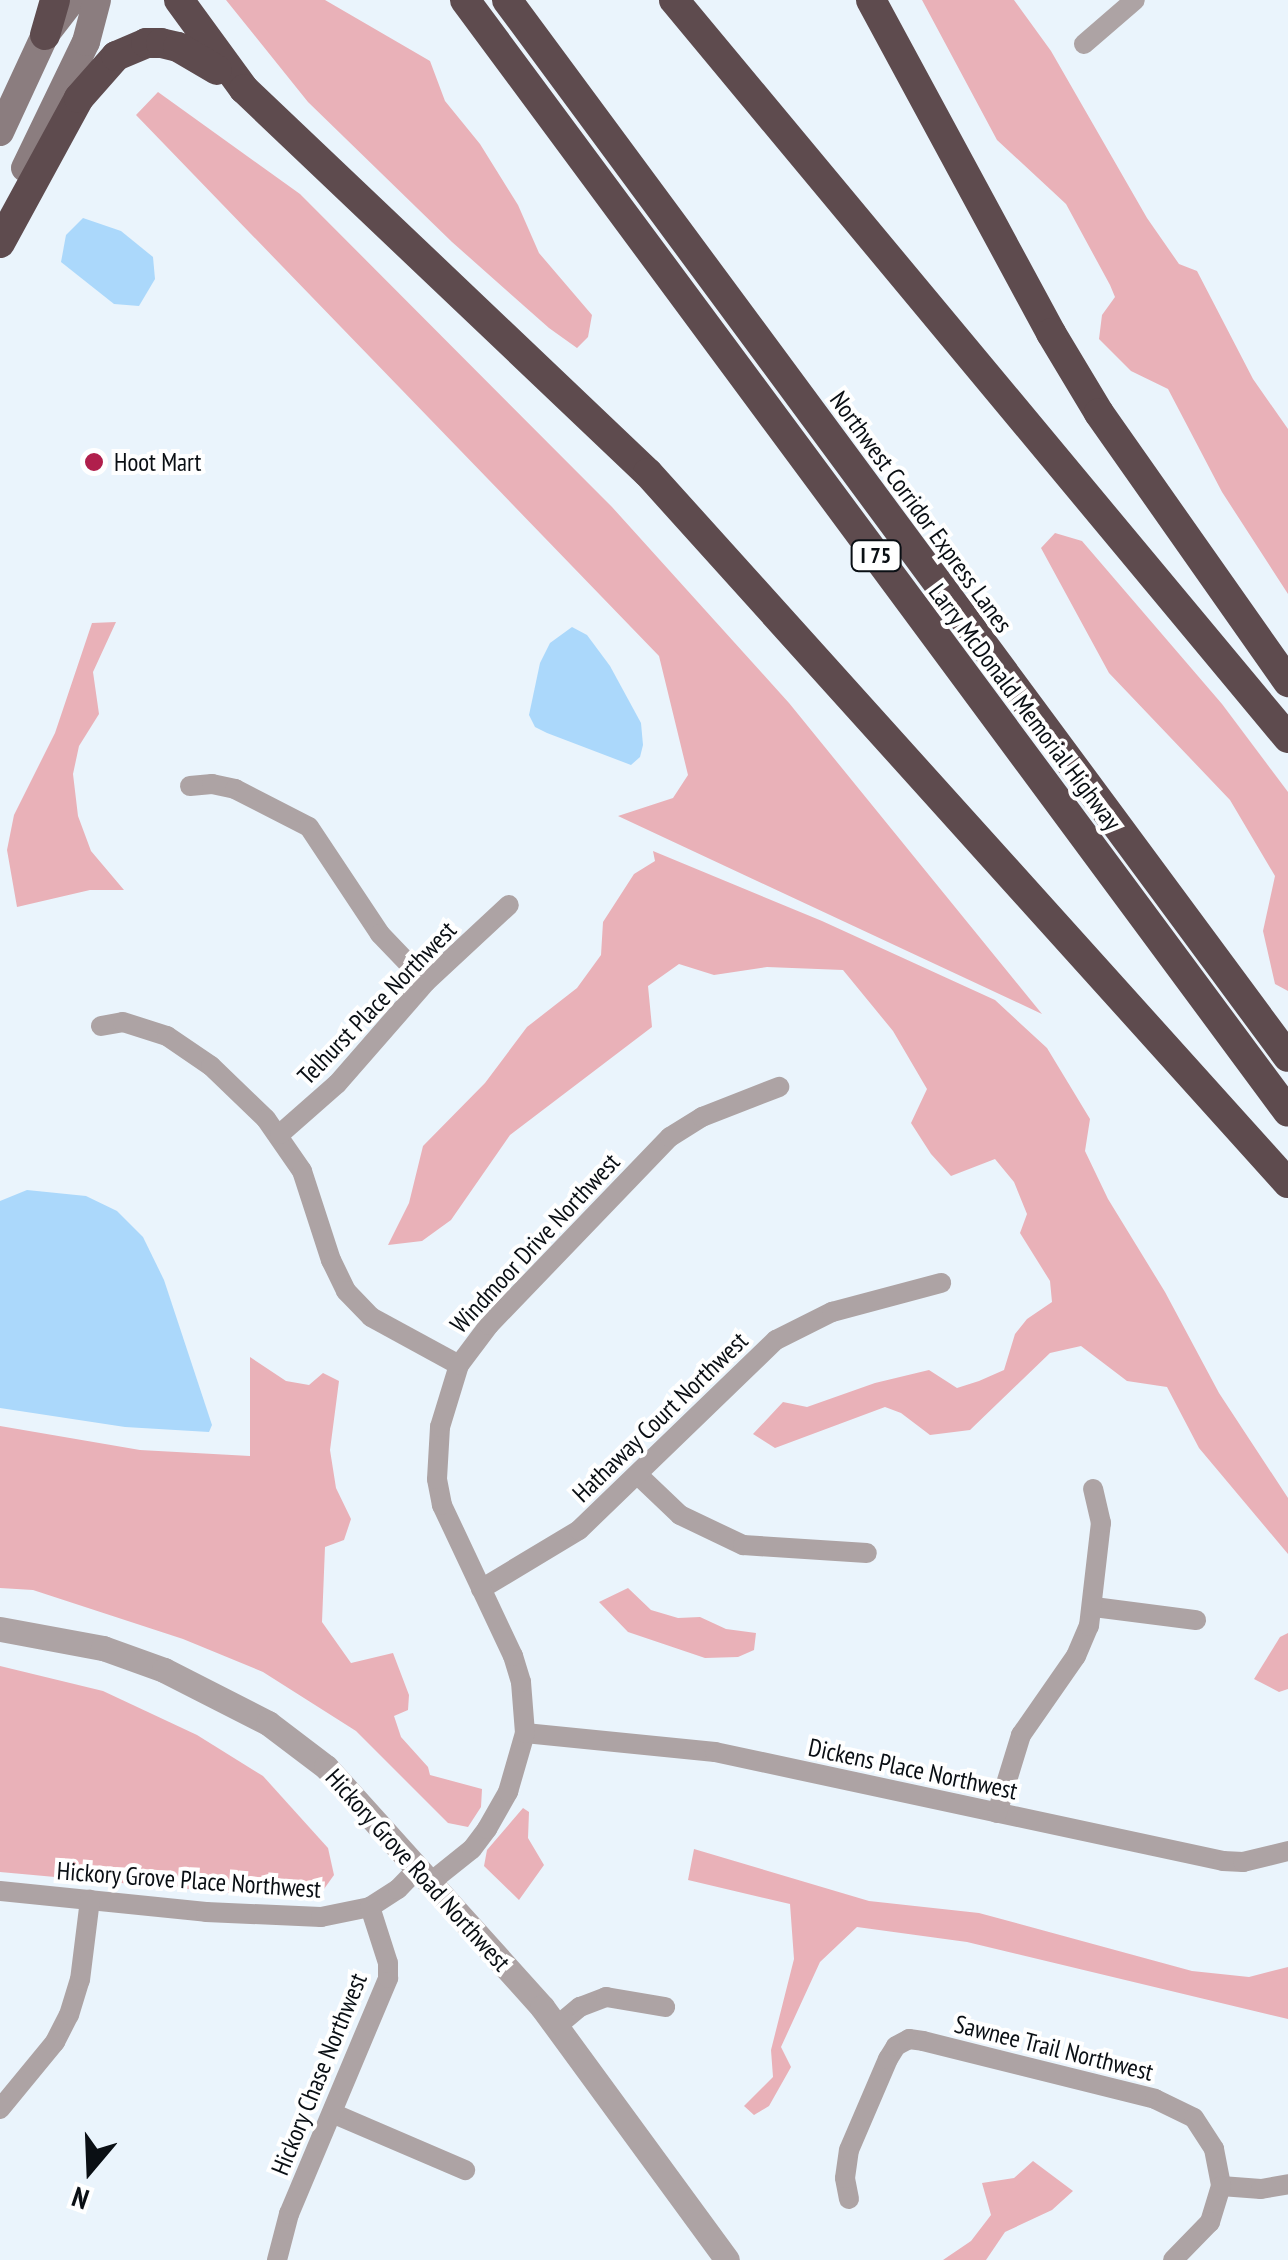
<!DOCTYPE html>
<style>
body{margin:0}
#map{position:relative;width:1288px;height:2260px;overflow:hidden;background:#eaf4fc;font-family:"PT Sans Narrow",sans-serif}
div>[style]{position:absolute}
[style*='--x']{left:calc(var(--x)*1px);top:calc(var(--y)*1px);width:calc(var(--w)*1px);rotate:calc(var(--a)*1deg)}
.green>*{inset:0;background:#e9b1b8}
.water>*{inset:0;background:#abd8fb}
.minor>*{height:20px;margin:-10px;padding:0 10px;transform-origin:10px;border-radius:10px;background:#ada3a4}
.tertiary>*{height:25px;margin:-12.5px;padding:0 12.5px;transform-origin:12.5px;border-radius:12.5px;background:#ada3a4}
.secondary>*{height:28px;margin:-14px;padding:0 14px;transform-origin:14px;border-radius:14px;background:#8b7d7f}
.motorway>*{height:30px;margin:-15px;padding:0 15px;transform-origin:15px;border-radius:15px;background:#5e4b4e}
.dots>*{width:28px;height:28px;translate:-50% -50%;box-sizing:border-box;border:5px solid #fff;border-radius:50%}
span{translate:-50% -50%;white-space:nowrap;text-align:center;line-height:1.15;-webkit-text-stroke:8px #fff;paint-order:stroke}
.shield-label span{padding:2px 8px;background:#fff;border:2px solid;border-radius:8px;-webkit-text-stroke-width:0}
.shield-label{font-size:22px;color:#0a0f14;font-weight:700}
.poi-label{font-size:25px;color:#0a0f14}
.left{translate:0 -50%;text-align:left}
.street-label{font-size:25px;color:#0a0f14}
.north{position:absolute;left:40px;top:2120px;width:100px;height:100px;-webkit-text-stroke:8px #fff;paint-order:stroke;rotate:199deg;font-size:28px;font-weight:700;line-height:40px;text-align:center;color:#0a0f14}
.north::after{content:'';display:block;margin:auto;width:35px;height:45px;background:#0a0f14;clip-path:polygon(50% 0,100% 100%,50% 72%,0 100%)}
</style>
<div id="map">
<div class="green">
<i style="clip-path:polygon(226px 0,325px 0,430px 61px,445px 101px,480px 144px,518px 205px,539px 253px,592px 315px,588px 337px,577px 348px,549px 328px,452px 242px,308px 102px)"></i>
<i style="clip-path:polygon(922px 0,1014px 0,1051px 51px,1147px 218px,1179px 264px,1197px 271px,1253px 379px,1288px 429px,1288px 594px,1222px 492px,1168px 389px,1131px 371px,1099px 339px,1102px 315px,1115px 297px,1110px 285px,1066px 204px,997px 140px)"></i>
<i style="clip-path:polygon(158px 92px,300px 194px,612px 507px,789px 703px,1042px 1014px,618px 816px,673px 798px,688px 775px,659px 656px,136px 115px)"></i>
<i style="clip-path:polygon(1055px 533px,1082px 541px,1222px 704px,1288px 792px,1288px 991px,1275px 984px,1263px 931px,1275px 876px,1230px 800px,1109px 673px,1041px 548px)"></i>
<i style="clip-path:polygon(116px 622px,93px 672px,99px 714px,79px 746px,73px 774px,78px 816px,91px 851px,124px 890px,90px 890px,17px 907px,7px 850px,14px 815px,55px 733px,92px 623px)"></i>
<i style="clip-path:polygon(653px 851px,822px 921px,995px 1000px,1047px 1048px,1090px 1119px,1085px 1151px,1108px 1199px,1165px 1292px,1219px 1393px,1288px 1498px,1288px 1554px,1199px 1448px,1167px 1387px,1127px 1381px,1081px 1346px,1050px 1353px,970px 1430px,930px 1435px,901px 1413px,885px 1407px,775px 1448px,753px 1434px,783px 1402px,807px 1407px,875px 1383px,929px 1370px,957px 1388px,979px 1381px,1004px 1370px,1015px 1334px,1027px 1319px,1052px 1302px,1050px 1281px,1020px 1233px,1027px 1214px,1014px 1182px,995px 1159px,951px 1176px,931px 1154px,911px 1123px,927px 1089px,893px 1031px,843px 970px,767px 967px,714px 975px,679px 964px,648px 986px,652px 1027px,510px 1135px,451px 1220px,422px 1241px,388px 1245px,409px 1203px,423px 1146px,485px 1083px,527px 1027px,577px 988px,601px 955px,603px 922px,634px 874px,655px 861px)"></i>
<i style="clip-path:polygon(250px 1357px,286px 1381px,309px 1385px,323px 1373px,339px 1381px,330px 1450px,336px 1488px,351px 1519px,344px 1540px,325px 1547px,322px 1622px,351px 1663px,393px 1653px,409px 1695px,408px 1710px,394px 1716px,401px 1737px,428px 1767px,430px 1775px,482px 1789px,481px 1807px,468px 1827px,448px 1823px,356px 1731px,263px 1672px,183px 1639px,33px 1590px,0 1588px,0 1426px,140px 1450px,250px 1456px)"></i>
<i style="clip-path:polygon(628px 1588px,651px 1610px,678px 1618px,700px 1617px,726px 1629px,756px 1633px,754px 1650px,738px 1657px,705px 1658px,628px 1632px,599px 1602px)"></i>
<i style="clip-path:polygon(1288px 1633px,1288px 1689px,1279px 1692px,1254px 1679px,1280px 1637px)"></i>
<i style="clip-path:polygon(0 1666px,103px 1691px,197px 1735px,263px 1776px,328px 1848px,334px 1875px,319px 1896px,287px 1898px,0 1872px)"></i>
<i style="clip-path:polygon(523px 1808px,529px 1812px,528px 1838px,544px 1865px,519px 1900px,484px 1866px,487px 1850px)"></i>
<i style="clip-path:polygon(694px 1849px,869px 1901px,979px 1913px,1192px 1971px,1249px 1977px,1288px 1967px,1288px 2019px,967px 1942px,857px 1927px,820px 1962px,781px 2047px,791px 2067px,769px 2106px,754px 2115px,744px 2106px,773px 2077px,771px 2050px,794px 1959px,790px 1904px,688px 1880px)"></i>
<i style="clip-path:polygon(1033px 2161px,1073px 2191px,1052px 2210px,1005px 2232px,986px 2260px,943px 2260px,971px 2241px,991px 2215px,982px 2183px,1014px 2178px)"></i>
</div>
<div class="water">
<i style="clip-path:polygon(83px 218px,121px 231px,153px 257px,155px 279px,139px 306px,114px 304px,61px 262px,66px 235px)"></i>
<i style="clip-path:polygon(572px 627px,587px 635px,610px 666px,641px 723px,643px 745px,640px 757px,631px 765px,547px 733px,535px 727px,529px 715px,540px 663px,550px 643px)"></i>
<i style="clip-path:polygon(27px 1190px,86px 1196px,117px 1211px,143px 1237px,164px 1280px,212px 1425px,209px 1432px,125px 1427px,0 1408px,0 1201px)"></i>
</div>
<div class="minor">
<i style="--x:1084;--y:44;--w:67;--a:-40.8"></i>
<i style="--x:190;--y:786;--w:22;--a:-5"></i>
<i style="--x:212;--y:784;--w:24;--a:12"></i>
<i style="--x:235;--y:789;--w:83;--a:27.2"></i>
<i style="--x:309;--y:827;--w:128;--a:56.4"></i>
<i style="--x:380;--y:934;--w:66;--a:46.2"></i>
<i style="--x:101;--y:1026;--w:22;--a:-10"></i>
<i style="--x:123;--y:1022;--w:46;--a:17.7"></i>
<i style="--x:167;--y:1036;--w:53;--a:34.3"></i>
<i style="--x:211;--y:1066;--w:76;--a:43.9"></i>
<i style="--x:266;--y:1119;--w:63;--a:55.3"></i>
<i style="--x:302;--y:1171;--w:94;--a:72"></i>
<i style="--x:331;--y:1260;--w:34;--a:64"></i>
<i style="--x:346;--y:1291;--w:36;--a:46"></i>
<i style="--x:371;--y:1317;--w:100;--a:28.6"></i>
<i style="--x:280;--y:1134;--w:76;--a:-41.3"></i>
<i style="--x:337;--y:1084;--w:135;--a:-48.9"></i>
<i style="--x:426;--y:982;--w:113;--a:-42.9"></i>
<i style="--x:638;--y:1475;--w:58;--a:43.6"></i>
<i style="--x:680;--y:1515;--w:70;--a:25.5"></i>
<i style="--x:743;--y:1545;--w:124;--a:3.7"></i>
<i style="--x:481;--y:1589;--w:114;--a:-31"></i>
<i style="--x:579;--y:1530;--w:274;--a:-44"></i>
<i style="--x:776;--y:1340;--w:63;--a:-26.6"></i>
<i style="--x:832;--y:1312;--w:113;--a:-14.9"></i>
<i style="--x:1094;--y:1607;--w:103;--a:7.3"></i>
<i style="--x:525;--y:1733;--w:191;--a:5.7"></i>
<i style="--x:715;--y:1752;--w:520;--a:12.11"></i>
<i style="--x:1223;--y:1861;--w:20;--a:3"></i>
<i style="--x:1243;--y:1862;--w:46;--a:-13.7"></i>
<i style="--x:997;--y:1813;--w:82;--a:-72.9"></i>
<i style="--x:1021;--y:1735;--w:96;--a:-55.2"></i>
<i style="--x:1076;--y:1656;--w:33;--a:-67"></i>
<i style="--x:1089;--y:1626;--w:104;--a:-83.4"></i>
<i style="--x:1101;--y:1523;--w:35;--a:-103"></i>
<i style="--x:432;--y:1881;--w:51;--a:-38.7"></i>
<i style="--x:472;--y:1849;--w:25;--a:-53"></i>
<i style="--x:487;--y:1829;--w:43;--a:-60.4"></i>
<i style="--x:508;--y:1792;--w:61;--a:-73.9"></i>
<i style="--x:525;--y:1733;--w:51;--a:-94.5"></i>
<i style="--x:521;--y:1682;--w:27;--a:-107"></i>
<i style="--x:513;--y:1656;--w:167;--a:-115.2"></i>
<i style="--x:442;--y:1505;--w:26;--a:-101"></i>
<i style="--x:437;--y:1479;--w:52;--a:-86.7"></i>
<i style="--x:440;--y:1427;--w:65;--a:-73"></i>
<i style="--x:459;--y:1365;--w:50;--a:-53.1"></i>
<i style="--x:489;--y:1325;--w:261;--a:-46.1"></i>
<i style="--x:670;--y:1137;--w:38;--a:-32"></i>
<i style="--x:702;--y:1117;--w:83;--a:-21.3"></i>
<i style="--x:0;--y:1891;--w:207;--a:5.8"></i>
<i style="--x:206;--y:1912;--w:115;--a:2.5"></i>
<i style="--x:321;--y:1917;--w:50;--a:-11.5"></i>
<i style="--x:370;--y:1907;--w:33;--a:-33"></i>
<i style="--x:398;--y:1889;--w:30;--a:-46"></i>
<i style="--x:557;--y:2026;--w:30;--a:-40"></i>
<i style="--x:580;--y:2007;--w:28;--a:-21"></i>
<i style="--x:606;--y:1997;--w:60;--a:9.6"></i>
<i style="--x:0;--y:2109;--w:87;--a:-50.6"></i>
<i style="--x:55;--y:2042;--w:30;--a:-63"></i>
<i style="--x:69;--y:2015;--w:37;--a:-73"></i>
<i style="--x:80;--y:1980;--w:81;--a:-82.9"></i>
<i style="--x:332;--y:2113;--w:145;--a:23.2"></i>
<i style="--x:1221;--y:2186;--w:40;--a:4.3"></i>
<i style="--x:1261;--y:2189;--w:27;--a:-10"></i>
<i style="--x:849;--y:2199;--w:21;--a:-101"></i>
<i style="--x:845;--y:2178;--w:28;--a:-82"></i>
<i style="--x:849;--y:2150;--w:99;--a:-66.8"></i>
<i style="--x:888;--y:2059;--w:15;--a:-58"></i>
<i style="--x:896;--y:2046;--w:15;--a:-28"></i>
<i style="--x:909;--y:2039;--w:14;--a:8"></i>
<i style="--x:923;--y:2041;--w:239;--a:14"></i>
<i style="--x:1155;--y:2099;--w:43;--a:26"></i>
<i style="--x:1194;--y:2118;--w:37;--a:57"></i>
<i style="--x:1214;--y:2149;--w:38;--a:79"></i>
<i style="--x:1221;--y:2186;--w:38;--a:107"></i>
<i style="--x:1210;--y:2222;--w:53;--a:134.2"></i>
<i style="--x:277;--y:2260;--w:48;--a:-75.4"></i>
<i style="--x:289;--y:2214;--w:256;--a:-67.2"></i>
<i style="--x:388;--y:1978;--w:15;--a:-90"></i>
<i style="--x:388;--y:1963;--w:59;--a:-107.8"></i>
</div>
<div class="tertiary">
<i style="--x:0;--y:1629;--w:105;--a:10.5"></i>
<i style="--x:103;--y:1648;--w:65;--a:19.8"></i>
<i style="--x:164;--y:1670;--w:117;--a:27"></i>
<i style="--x:268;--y:1723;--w:73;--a:37.2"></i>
<i style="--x:326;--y:1767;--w:323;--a:48"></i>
<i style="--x:542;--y:2007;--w:313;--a:53.8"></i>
</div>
<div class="secondary">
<i style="--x:0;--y:132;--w:107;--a:-65.1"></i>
<i style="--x:45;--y:35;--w:44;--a:-52.4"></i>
<i style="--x:25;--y:168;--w:140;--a:-64.2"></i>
<i style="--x:86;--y:42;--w:43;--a:-75.3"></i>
</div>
<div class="motorway">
<i style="--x:179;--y:0;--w:110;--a:53.9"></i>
<i style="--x:244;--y:89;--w:557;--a:43.55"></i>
<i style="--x:648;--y:473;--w:956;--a:47.97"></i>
<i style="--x:465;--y:0;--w:1383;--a:53.49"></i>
<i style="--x:507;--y:0;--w:1314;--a:53.54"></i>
<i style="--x:674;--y:0;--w:960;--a:50.24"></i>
<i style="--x:871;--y:0;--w:379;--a:61.6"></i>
<i style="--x:1051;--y:333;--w:93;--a:59"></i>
<i style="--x:1099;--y:413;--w:329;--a:54.9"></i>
<i style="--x:45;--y:35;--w:36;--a:-74"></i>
<i style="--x:0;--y:243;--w:165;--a:-61.4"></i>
<i style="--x:79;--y:98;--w:56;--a:-48.6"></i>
<i style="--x:116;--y:56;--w:33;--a:-23"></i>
<i style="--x:146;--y:43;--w:15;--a:0"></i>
<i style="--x:161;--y:43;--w:17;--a:13"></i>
<i style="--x:178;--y:47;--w:45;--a:30.5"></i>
</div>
<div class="dots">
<i style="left:94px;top:462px;background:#b01f4c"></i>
</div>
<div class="shield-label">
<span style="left:876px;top:556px">I 75</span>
</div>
<div class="poi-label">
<span class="left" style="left:114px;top:462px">Hoot Mart</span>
</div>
<div class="street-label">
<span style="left:921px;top:512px;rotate:54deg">Northwest Corridor Express Lanes</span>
<span style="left:1025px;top:707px;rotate:53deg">Larry McDonald Memorial Highway</span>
<span style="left:377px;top:1003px;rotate:-46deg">Telhurst Place Northwest</span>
<span style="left:535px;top:1243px;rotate:-47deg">Windmoor Drive Northwest</span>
<span style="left:660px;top:1417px;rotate:-44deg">Hathaway Court Northwest</span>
<span style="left:913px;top:1769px;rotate:12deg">Dickens Place Northwest</span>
<span style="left:418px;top:1870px;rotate:48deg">Hickory Grove Road Northwest</span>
<span style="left:189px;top:1880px;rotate:4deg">Hickory Grove Place Northwest</span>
<span style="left:1054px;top:2048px;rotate:14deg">Sawnee Trail Northwest</span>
<span style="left:319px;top:2074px;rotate:-68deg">Hickory Chase Northwest</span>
</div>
<div class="north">N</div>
</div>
